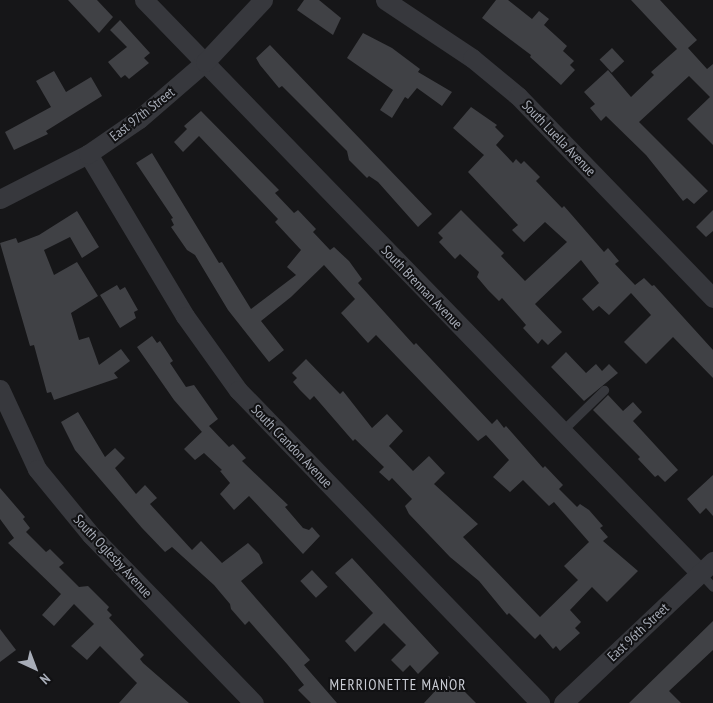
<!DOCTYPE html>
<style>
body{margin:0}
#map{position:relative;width:713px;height:703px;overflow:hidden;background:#161618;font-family:"PT Sans Narrow",sans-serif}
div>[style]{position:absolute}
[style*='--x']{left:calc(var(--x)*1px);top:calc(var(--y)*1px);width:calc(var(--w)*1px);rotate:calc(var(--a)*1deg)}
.building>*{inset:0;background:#404145;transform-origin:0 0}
.service>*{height:9px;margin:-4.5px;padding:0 4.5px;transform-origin:4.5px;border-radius:4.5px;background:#37383d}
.minor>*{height:19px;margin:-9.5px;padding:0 9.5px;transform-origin:9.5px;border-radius:9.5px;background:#37383d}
span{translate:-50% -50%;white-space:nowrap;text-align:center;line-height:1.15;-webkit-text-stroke:4px #111113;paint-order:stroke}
.street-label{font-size:14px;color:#a8adb8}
.neighbourhood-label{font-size:15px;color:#c9ccd4;letter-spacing:1px}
.north{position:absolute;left:10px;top:643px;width:50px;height:50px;-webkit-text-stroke:4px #111113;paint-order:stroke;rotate:137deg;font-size:14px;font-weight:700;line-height:20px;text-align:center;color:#a8adb8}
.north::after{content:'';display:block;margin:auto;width:18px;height:22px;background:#a8adb8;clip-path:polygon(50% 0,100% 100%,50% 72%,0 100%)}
</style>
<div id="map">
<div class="building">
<div style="clip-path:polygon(68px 0,97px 0,113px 17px,99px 33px)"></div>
<div style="clip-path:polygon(304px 0,319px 0,341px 18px,333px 35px,297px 10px)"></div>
<div style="clip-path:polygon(496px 0,508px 0,532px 19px,539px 11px,549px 19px,544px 25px,567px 46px,563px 51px,574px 61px,570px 65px,575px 70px,561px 85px,530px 57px,531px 55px,482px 18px)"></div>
<div style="clip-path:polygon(631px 0,660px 0,697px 40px,688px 48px,707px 69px,713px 64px,713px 145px,687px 119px,710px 97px,689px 76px,639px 122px,708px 191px,694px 204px,687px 198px,683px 201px,646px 155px,606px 116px,601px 121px,590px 108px,595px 104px,584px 92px,608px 70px,631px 97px,654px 75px,651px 72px,677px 49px)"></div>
<div style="clip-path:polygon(120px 20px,150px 53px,144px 58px,149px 63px,129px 79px,125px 75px,121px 78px,108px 62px,127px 47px,110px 30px)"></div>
<div style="clip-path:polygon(363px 33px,392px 48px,420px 69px,418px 72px,452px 92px,442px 106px,417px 88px,408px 99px,405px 97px,392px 118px,380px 110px,393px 90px,347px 58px)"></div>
<div style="clip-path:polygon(270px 45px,432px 214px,418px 227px,378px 182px,369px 176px,367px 178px,349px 160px,347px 151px,282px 86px,279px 88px,260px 65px,256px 58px)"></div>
<div style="left:612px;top:48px;width:18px;height:17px;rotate:47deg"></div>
<div style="clip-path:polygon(54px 71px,66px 92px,91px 77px,102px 96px,46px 131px,48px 134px,14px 150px,5px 132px,51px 107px,36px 81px)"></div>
<div style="clip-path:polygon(471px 107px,497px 125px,495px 127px,504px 136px,496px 145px,513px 163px,516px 159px,521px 164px,524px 161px,540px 177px,536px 181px,562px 208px,564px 206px,604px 252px,608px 248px,619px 261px,615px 264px,635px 285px,644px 278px,652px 286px,654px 285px,713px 350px,713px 378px,673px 337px,646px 364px,624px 342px,651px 315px,631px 293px,609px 315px,599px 306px,593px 311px,582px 299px,599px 283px,581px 260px,535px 304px,562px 332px,548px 345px,542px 339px,538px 344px,523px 328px,526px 325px,520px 318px,502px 298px,499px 301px,488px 290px,477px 277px,479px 272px,460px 254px,455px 259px,439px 242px,443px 238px,438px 233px,461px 210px,504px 253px,501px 256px,525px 281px,567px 242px,545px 222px,524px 242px,512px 230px,518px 225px,468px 172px,484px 155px,453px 128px)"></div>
<div style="clip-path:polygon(201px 111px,279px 190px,275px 193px,294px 213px,298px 210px,316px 229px,313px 232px,330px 250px,334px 247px,349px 261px,362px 279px,358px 283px,414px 345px,416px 343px,492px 424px,497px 419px,504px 428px,506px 426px,543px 468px,545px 466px,563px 485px,559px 489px,577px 507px,580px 504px,589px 510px,603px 526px,600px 528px,608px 537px,603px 541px,638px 571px,607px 602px,592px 587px,570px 610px,581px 622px,575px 628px,580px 633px,560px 651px,556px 646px,553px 649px,540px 634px,535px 639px,509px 613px,507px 615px,479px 581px,450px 557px,409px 514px,405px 506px,412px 499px,392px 478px,389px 481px,379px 472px,384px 467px,355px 439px,353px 441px,314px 396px,310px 400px,300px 390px,293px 382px,297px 378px,292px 373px,306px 359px,340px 394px,343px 391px,372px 428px,387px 414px,403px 431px,389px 446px,413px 471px,429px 456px,445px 473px,434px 484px,478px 524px,463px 537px,540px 617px,578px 580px,564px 566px,589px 542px,554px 502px,549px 506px,523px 480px,510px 492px,493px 477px,509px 460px,486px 435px,478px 441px,376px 335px,368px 343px,341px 313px,355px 299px,324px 265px,291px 297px,261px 321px,284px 350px,269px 362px,228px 310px,195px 255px,187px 250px,171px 227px,174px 225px,171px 219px,173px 218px,136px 163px,152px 153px,219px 263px,222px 262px,251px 309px,296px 275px,287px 267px,301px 250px,275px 222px,278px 219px,199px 136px,183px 152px,174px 142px,187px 129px,184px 126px)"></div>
<div style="clip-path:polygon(713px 210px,713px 231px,706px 237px,696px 227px)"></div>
<div style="clip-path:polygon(77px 211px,99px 247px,82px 258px,70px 237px,44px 250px,54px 275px,77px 262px,98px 296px,71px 313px,79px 340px,89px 337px,99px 365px,121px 349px,130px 361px,114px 373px,118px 378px,54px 400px,51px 392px,47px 393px,34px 345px,30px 346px,0 243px,16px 238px,18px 243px,39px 235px)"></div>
<div style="clip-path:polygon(117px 285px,120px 290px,125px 287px,138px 310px,134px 312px,136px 318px,120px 328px,100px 295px)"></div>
<div style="clip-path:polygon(152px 336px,157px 343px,160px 341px,173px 361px,170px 363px,186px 387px,194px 385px,218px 419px,209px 426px,229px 447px,233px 444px,246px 458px,242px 461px,288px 505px,285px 507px,303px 528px,309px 530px,312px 527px,320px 536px,303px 554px,249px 496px,234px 510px,220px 494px,230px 483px,220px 471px,222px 470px,204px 453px,195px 460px,184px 449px,207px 427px,202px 432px,174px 400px,137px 347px)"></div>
<div style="clip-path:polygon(566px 352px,586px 373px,596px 364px,602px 371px,609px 364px,618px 373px,584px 401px,551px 367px)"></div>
<div style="clip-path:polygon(608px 395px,623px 411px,633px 402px,642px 412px,633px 421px,678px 470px,665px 482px,658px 475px,655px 477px,638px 459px,640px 457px,593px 410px)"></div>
<div style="clip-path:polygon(78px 412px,105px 457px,115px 448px,125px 458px,115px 468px,136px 494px,145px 485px,157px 498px,150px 504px,192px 550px,201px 541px,222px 563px,248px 543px,259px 554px,263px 563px,241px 581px,310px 660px,304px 665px,337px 703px,311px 703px,298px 690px,304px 685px,287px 664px,249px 621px,245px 625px,231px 609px,230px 604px,214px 585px,172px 547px,165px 552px,142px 528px,75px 450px,61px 422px)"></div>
<div style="clip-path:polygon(713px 475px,713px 516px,706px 508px,700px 514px,687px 499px)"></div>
<div style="clip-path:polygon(0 488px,25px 517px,23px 519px,30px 528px,26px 532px,46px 552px,50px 549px,64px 563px,59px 567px,79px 587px,88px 586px,109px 607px,107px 610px,112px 615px,109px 618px,144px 655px,140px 659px,143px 663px,189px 703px,119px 703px,137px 683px,100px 646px,87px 660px,71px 646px,94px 624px,74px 604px,54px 626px,42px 615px,61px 594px,8px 543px,14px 538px,0 519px)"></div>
<div style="clip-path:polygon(352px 558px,439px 653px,418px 674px,410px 665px,403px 672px,391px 660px,406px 645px,384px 623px,355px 652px,345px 641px,373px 613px,335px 573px)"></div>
<div style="left:312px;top:570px;width:23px;height:16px;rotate:47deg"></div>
<div style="clip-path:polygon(713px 621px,713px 650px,669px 691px,681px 703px,629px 703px)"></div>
<div style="clip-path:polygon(0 629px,16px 650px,0 662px)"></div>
<div style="clip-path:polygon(449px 676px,476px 703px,424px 703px)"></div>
</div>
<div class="service">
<div style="--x:562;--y:431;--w:59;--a:-44.3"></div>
<div style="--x:700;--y:573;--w:19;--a:47"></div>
</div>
<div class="minor">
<div style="--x:144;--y:0;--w:798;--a:45.86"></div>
<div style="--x:385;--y:0;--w:105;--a:33.7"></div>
<div style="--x:472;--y:58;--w:60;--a:39.6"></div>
<div style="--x:518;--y:96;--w:281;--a:46"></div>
<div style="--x:88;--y:154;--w:189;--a:59.1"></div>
<div style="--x:185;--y:316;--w:91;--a:54.4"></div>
<div style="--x:238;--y:390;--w:435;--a:46"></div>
<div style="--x:0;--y:199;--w:99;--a:-27.1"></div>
<div style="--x:88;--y:154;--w:62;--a:-34.5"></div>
<div style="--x:139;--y:119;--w:87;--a:-40.8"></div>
<div style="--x:205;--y:62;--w:85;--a:-46.9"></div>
<div style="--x:0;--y:389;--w:88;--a:65.2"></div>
<div style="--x:37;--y:469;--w:85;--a:50.7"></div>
<div style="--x:91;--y:535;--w:234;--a:45.9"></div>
<div style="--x:563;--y:703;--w:207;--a:-43.4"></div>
</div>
<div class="street-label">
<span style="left:142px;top:114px;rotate:-38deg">East 97th Street</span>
<span style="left:559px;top:138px;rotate:46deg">South Luella Avenue</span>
<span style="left:422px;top:287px;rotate:46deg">South Brennan Avenue</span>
<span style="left:292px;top:446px;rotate:46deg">South Crandon Avenue</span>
<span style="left:113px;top:556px;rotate:47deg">South Oglesby Avenue</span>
<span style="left:638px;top:632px;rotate:-43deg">East 96th Street</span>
</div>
<div class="neighbourhood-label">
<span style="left:398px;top:685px">MERRIONETTE MANOR</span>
</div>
<div class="north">N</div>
</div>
